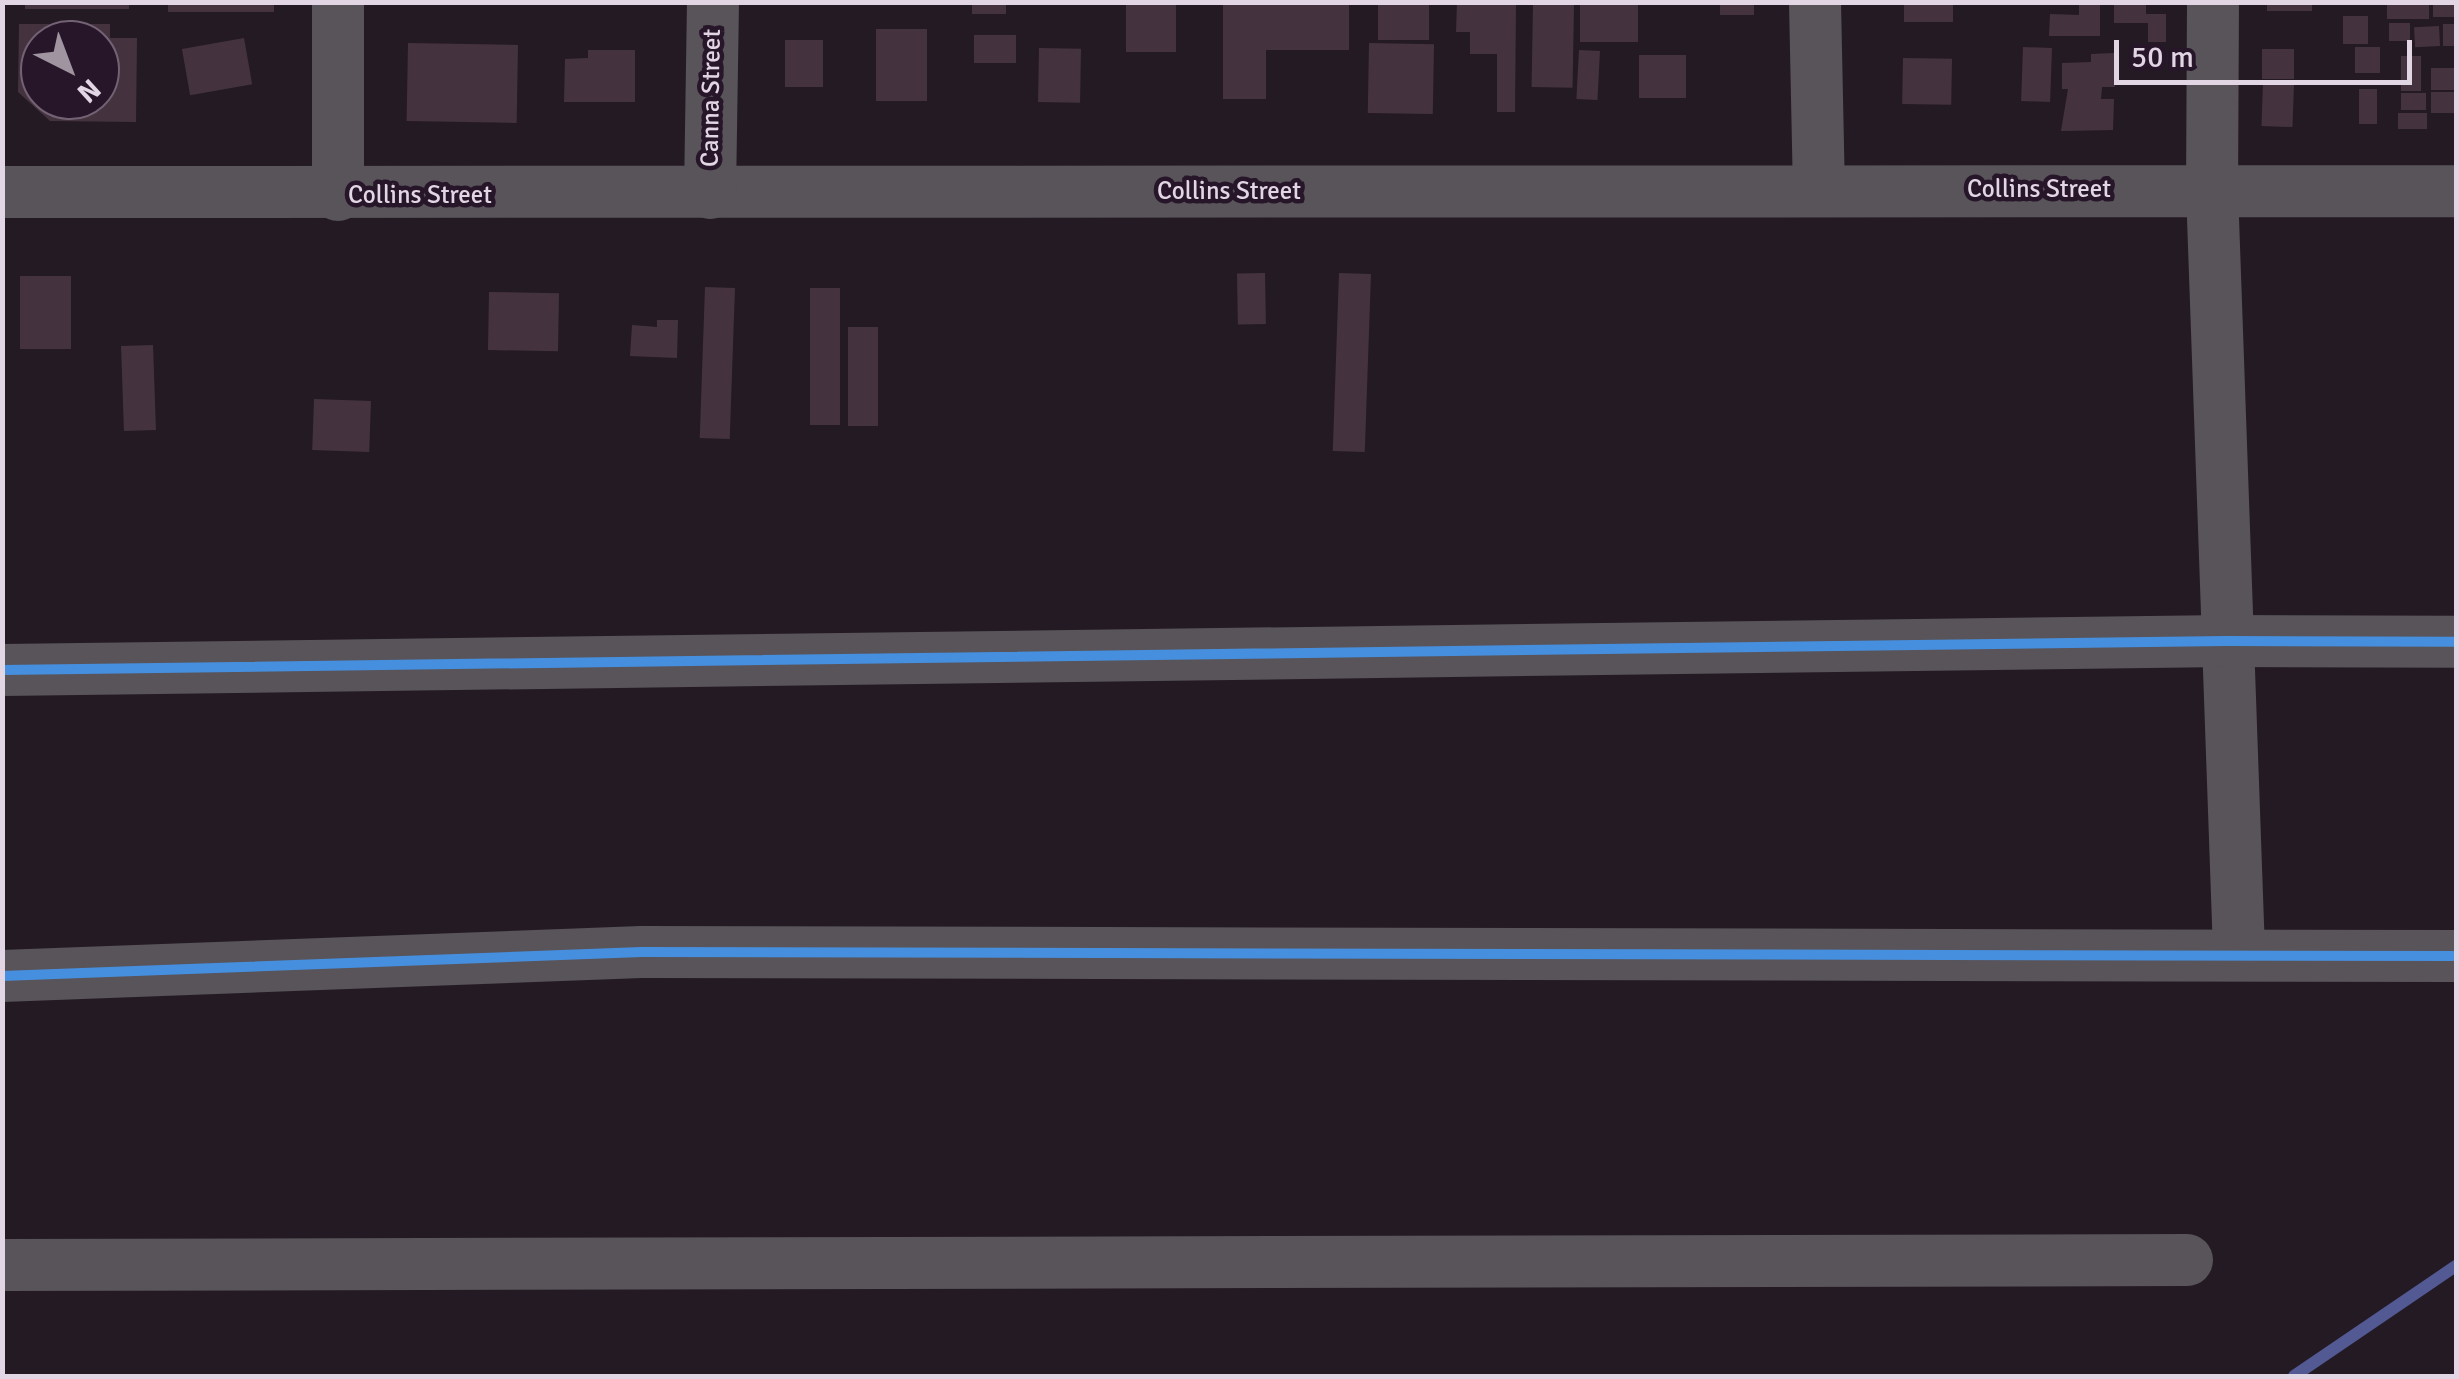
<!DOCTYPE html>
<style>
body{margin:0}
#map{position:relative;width:2459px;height:1379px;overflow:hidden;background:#241a24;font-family:Signika,sans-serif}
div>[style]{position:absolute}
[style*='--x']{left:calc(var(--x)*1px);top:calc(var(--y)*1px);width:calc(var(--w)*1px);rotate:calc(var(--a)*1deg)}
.stream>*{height:12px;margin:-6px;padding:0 6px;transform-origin:6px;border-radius:6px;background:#525993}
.building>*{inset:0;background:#44333e;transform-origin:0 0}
.minor>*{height:52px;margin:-26px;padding:0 26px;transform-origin:26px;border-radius:26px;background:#58545a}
.cycleway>*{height:10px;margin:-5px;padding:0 5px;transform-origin:5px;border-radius:5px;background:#468fdf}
span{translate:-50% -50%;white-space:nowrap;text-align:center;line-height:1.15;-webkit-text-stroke:9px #271529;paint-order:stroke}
.street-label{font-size:25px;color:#e3d6e4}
.frame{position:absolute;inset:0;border:5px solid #e3d6e4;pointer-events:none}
.north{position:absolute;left:20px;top:20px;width:100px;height:100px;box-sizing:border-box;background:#271529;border:2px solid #726274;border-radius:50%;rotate:138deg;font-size:28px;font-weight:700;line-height:40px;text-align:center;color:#e3d6e4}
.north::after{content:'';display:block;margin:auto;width:35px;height:45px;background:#a094a1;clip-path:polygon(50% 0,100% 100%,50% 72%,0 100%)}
.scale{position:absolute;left:2114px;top:40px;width:298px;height:45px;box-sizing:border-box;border:5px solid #e3d6e4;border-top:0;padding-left:12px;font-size:30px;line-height:35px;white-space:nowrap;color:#e3d6e4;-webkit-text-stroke:8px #271529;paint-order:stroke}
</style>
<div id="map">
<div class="stream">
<div style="--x:2294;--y:1376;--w:196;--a:-34.2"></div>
</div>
<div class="building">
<div style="left:25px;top:2px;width:104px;height:7px"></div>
<div style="left:168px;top:2px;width:106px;height:10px"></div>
<div style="left:1126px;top:2px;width:50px;height:50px"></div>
<div style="clip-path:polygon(1223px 2px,1349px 5px,1349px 50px,1266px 50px,1266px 99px,1223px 99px)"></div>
<div style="left:1378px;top:2px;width:51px;height:38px"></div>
<div style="clip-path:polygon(1457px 2px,1516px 2px,1515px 112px,1497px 112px,1497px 54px,1470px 54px,1470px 32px,1456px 32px)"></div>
<div style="left:1580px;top:2px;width:58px;height:40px"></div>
<div style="left:1720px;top:2px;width:34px;height:13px"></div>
<div style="left:1904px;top:2px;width:49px;height:20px"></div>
<div style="clip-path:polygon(2079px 2px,2100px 2px,2100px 36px,2049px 36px,2050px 14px,2079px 15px)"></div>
<div style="clip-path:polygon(2114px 2px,2146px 2px,2146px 14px,2166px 14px,2166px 42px,2148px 42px,2148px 23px,2114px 23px)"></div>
<div style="left:2267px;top:2px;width:45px;height:9px"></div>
<div style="left:2387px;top:2px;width:42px;height:17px"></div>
<div style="left:2433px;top:2px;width:23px;height:15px"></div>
<div style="left:972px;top:3px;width:34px;height:11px"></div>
<div style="left:1533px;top:4px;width:41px;height:83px;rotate:1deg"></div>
<div style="left:2343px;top:16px;width:25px;height:28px"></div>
<div style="left:2410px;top:23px;width:18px;height:21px;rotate:90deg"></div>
<div style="clip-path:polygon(evenodd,19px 24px,110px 24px,110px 38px,137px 38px,136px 122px,50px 121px,18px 92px,19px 24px,40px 40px,100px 40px,100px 100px,40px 100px,40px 40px)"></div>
<div style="left:2456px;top:24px;width:22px;height:13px;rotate:90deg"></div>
<div style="left:2439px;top:26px;width:20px;height:25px;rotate:87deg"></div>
<div style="left:876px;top:29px;width:51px;height:72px"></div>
<div style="left:974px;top:35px;width:42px;height:28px"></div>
<div style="left:244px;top:38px;width:47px;height:63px;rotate:80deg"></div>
<div style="left:785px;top:40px;width:38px;height:47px"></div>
<div style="left:408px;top:43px;width:110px;height:78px;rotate:1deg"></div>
<div style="left:1369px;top:43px;width:65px;height:70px;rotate:1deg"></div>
<div style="left:2023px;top:47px;width:29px;height:54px;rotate:2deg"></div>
<div style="left:2380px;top:47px;width:26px;height:25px;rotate:90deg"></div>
<div style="left:1039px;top:48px;width:42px;height:54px;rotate:1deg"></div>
<div style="left:2262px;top:49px;width:32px;height:30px"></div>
<div style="clip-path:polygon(588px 50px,635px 50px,635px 102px,564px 102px,565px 59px,588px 58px)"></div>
<div style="left:1579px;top:50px;width:21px;height:49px;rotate:3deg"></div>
<div style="clip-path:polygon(2114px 53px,2115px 87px,2102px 87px,2101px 99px,2114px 99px,2113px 130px,2061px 131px,2068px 89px,2062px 89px,2062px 63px,2091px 62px,2091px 54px)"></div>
<div style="left:1639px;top:55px;width:47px;height:43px"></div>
<div style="left:2421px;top:56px;width:35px;height:20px;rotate:90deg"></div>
<div style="left:1903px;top:58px;width:49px;height:46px;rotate:1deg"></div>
<div style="left:2456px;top:68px;width:22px;height:25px;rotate:90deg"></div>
<div style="left:2263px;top:83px;width:31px;height:43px;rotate:2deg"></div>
<div style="left:2359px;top:89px;width:18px;height:35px"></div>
<div style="left:2456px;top:92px;width:21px;height:25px;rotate:90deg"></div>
<div style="left:2426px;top:93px;width:17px;height:25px;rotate:90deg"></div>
<div style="left:2398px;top:113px;width:29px;height:16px"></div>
<div style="left:1265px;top:273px;width:51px;height:28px;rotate:89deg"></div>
<div style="left:1339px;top:273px;width:32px;height:178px;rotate:2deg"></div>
<div style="left:20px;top:276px;width:51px;height:73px"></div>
<div style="left:705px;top:287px;width:30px;height:151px;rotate:2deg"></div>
<div style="left:810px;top:288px;width:30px;height:137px"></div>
<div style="left:489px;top:292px;width:70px;height:58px;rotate:1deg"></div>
<div style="clip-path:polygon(657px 320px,678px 320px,677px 358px,630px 356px,632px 325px,657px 327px)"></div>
<div style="left:848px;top:327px;width:30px;height:99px"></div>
<div style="left:153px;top:345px;width:85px;height:32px;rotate:88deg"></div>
<div style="left:314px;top:399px;width:57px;height:51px;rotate:2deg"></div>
</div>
<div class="minor">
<div style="--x:1815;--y:2;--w:187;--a:88.8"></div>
<div style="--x:2213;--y:2;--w:188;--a:90.3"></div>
<div style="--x:2212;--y:190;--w:763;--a:87.97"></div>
<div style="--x:2;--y:192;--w:2454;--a:-0.02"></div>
<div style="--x:710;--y:193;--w:191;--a:-89.1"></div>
<div style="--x:338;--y:195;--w:193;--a:-90"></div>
<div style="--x:2;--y:670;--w:2224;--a:-0.75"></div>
<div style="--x:2226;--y:641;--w:230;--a:0.2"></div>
<div style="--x:2;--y:976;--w:640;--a:-2.15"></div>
<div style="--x:642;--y:952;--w:1814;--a:0.13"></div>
<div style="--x:2;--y:1265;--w:2185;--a:-0.13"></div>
</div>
<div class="cycleway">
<div style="--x:2;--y:670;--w:2224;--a:-0.75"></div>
<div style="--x:2226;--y:641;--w:230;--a:0.2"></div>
<div style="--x:2;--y:976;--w:640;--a:-2.15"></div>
<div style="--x:642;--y:952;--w:1814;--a:0.13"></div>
</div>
<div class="street-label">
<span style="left:711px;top:98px;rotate:-89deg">Canna Street</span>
<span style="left:2039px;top:189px">Collins Street</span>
<span style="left:1229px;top:191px">Collins Street</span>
<span style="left:420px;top:195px">Collins Street</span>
</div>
<div class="frame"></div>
<div class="north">N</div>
<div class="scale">50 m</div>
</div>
